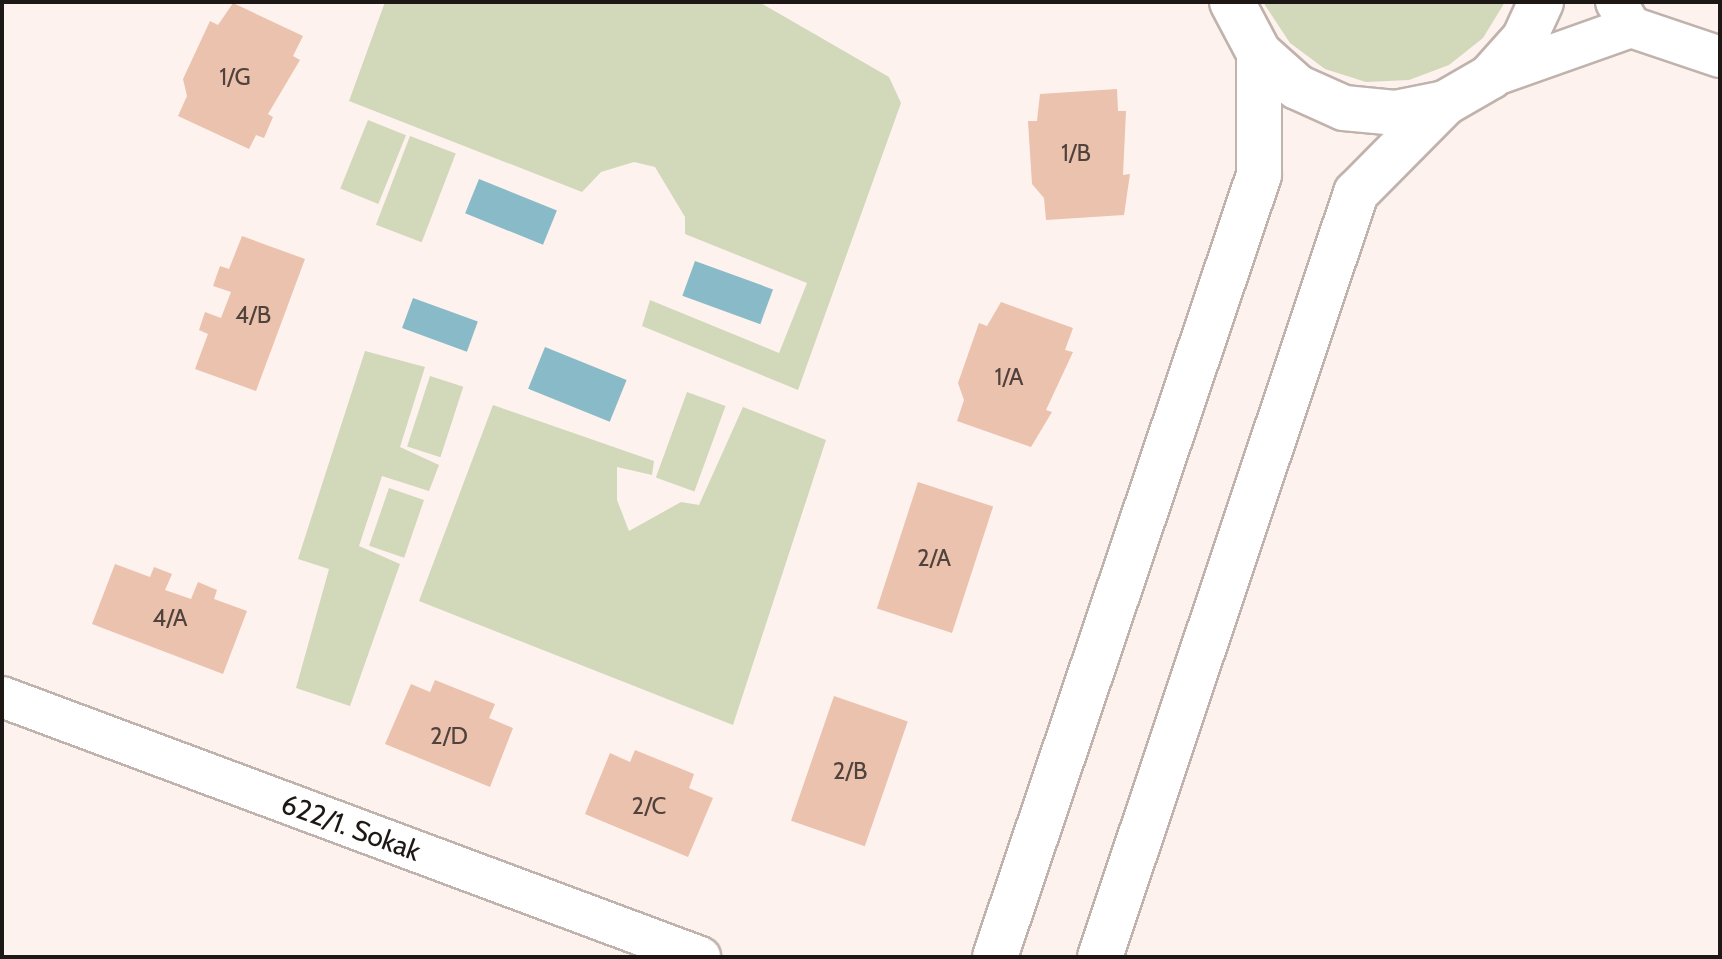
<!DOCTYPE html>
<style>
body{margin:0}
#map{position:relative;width:1722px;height:959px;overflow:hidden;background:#fdf2ed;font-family:Cabin,sans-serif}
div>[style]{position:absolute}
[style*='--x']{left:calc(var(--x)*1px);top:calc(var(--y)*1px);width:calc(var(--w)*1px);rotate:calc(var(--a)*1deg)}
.green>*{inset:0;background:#d2d8ba;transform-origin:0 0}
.water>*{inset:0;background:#89bac7;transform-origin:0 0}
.building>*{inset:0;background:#ebc2ae;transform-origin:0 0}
.roads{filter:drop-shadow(2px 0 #c0b2ac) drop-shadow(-2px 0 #c0b2ac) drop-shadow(0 2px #c0b2ac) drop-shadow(0 -2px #c0b2ac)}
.minor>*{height:40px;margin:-20px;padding:0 20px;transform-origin:20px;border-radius:20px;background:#fff}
.major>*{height:44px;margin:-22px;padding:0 22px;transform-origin:22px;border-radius:22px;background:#fff}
span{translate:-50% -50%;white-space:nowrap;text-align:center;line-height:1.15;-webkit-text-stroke:7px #fff;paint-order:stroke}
.number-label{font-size:24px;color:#50423c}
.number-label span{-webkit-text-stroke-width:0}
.street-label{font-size:28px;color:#1d1816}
.frame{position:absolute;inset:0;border:4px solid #1d1816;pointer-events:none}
</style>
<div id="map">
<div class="green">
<div style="clip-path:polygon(385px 2px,759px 2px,889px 77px,901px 103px,798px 390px,642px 326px,650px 300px,779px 353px,807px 283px,685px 234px,685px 217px,655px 167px,634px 162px,601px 172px,582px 192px,349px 101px)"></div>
<div style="clip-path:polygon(1263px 2px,1505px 2px,1483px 38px,1449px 65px,1409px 80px,1366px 82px,1325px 69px,1290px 43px)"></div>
<div style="left:368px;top:120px;width:41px;height:74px;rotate:22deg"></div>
<div style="left:410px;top:136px;width:49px;height:95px;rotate:21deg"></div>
<div style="clip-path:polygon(365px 351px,425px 367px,400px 447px,439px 465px,429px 491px,382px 476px,359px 546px,400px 564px,350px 706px,296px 688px,329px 569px,298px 559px)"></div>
<div style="left:430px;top:376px;width:35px;height:74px;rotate:18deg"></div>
<div style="left:687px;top:392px;width:41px;height:91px;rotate:20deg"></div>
<div style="clip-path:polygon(493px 405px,654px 461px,652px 475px,617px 467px,617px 500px,629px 531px,681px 502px,699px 505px,743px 407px,826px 440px,733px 725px,419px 601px)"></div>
<div style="left:389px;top:488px;width:37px;height:61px;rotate:19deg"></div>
</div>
<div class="water">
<div style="left:479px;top:179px;width:84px;height:37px;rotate:22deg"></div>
<div style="left:695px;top:261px;width:83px;height:37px;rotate:20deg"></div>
<div style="left:413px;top:298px;width:69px;height:32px;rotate:20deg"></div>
<div style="left:545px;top:347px;width:88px;height:45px;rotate:22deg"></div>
</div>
<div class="building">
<div style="clip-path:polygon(233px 3px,303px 36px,293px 56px,300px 60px,268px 114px,273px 117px,264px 138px,256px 135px,249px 149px,178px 116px,187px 96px,183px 79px,210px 21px,218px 25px)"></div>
<div style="clip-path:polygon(1117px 89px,1118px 111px,1126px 111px,1123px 175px,1130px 174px,1124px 215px,1046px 220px,1044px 198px,1032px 184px,1028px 121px,1037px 121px,1040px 94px)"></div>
<div style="clip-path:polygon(242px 236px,305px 259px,256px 391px,195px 369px,208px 334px,199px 330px,205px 312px,221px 318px,231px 292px,213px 286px,220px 266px,229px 269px)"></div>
<div style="clip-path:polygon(1001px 302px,1073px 328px,1065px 350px,1073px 352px,1046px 410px,1052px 412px,1031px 447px,957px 421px,964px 400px,958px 383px,979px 323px,987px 326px)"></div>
<div style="left:918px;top:482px;width:79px;height:133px;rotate:18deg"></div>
<div style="clip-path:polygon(115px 564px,150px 577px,154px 567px,172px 574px,165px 590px,191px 599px,198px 582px,217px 590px,214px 599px,247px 611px,223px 674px,92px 624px)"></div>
<div style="clip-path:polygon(435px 680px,495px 704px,489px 718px,513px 728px,490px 787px,385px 744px,411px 684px,430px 692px)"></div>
<div style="left:834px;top:696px;width:78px;height:132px;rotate:19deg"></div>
<div style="clip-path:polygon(635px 750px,694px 774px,689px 788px,713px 798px,688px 857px,585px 814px,610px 753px,630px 762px)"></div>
</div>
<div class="roads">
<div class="minor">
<div style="--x:1631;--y:27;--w:94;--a:18.6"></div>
<div style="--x:1490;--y:77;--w:150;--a:-19.5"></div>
<div style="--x:1631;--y:27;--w:29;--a:-121"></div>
<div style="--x:2;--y:697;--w:745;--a:20.43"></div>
</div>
<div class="major">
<div style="--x:1232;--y:2;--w:58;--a:62.1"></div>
<div style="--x:1259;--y:53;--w:51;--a:41.8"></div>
<div style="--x:1297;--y:87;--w:51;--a:24.1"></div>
<div style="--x:1344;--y:108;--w:51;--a:5.6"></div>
<div style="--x:1395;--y:113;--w:51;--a:-11.3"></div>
<div style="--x:1445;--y:103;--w:52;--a:-30"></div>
<div style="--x:1490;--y:77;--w:51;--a:-48.2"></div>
<div style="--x:1524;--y:39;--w:41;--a:-65.3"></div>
<div style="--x:995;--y:957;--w:825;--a:-71.35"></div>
<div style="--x:1259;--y:175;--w:122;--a:-90"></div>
<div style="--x:1100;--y:957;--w:806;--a:-71.48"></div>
<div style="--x:1356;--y:193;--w:127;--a:-45.3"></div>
</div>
</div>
<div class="number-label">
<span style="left:235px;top:77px">1/G</span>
<span style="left:1076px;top:153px">1/B</span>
<span style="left:253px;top:315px">4/B</span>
<span style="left:1009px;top:377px">1/A</span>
<span style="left:934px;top:558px">2/A</span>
<span style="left:170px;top:618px">4/A</span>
<span style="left:449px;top:736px">2/D</span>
<span style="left:850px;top:771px">2/B</span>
<span style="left:649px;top:806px">2/C</span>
</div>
<div class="street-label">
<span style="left:351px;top:827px;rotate:20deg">622/1. Sokak</span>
</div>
<div class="frame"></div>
</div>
